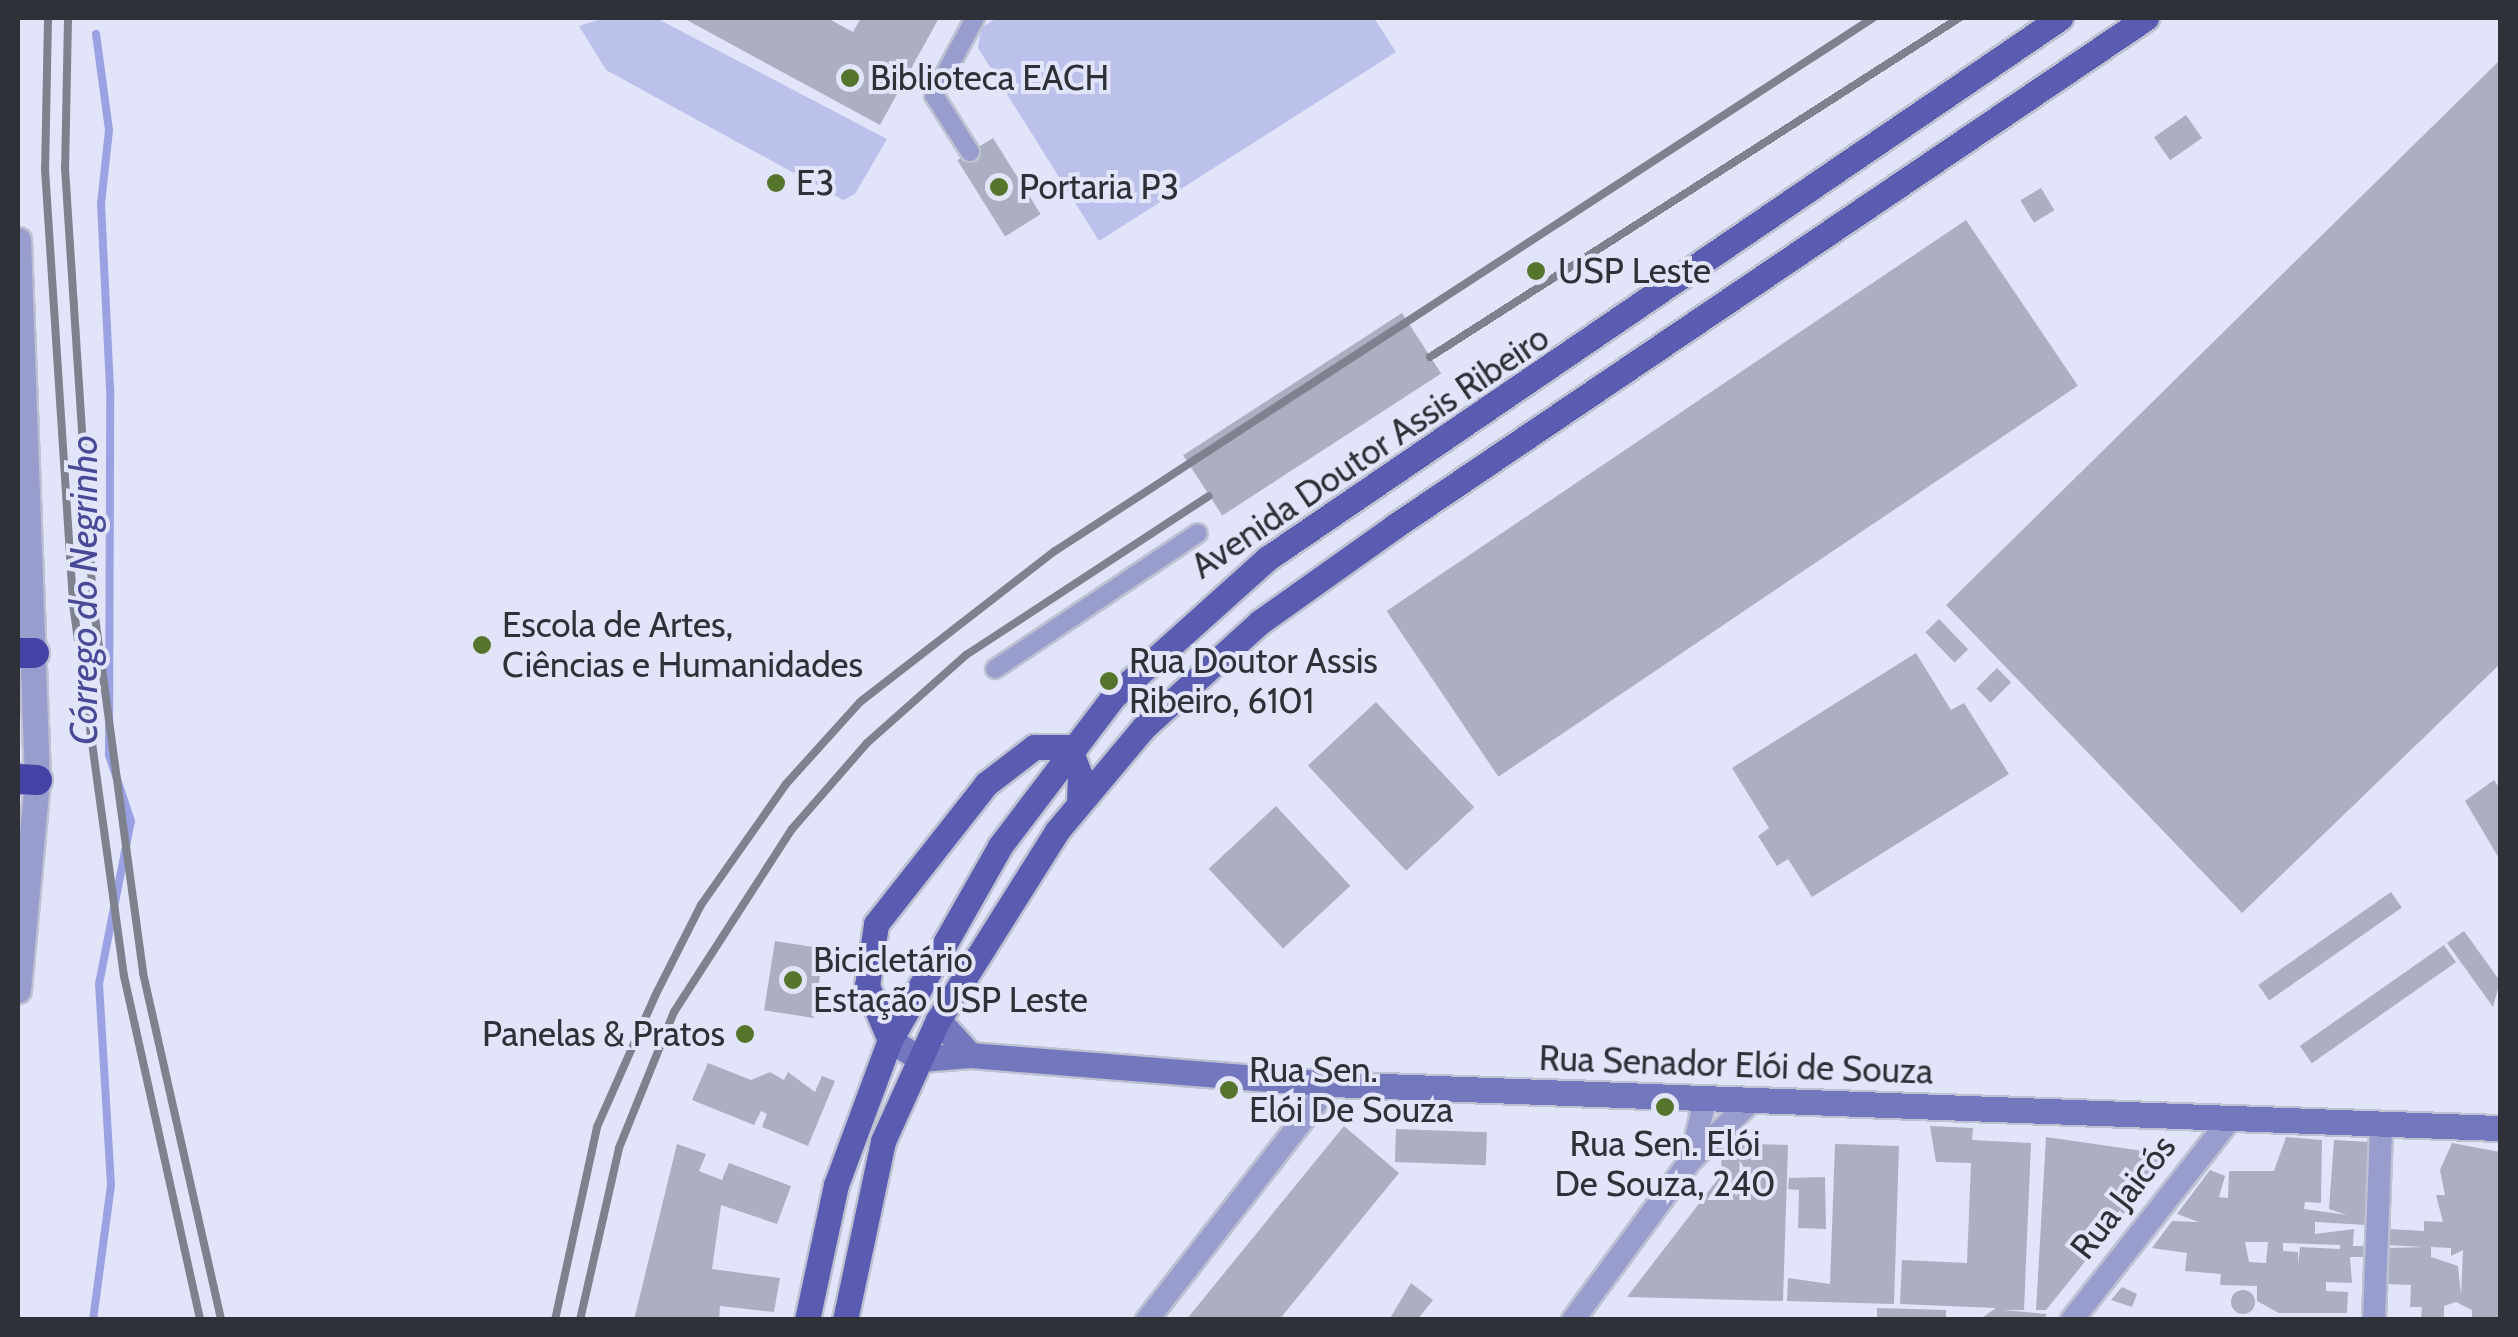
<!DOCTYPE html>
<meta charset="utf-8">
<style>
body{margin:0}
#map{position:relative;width:2518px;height:1337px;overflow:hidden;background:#e2e5f9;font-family:Cabin,sans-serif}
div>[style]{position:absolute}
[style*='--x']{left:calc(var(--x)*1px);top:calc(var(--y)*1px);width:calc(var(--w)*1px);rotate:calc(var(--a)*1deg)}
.green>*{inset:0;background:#bcc1ec}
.stream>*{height:8px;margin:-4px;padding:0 4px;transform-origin:4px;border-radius:4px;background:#9ba2e3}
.building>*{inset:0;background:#acaec2;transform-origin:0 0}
.round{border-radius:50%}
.roads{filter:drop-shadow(2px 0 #bec1d2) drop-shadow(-2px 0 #bec1d2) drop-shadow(0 2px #bec1d2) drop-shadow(0 -2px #bec1d2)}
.pedestrian>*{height:18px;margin:-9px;padding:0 9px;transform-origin:9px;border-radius:9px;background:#989dcd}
.minor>*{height:22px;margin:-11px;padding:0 11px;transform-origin:11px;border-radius:11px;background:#989dcd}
.tertiary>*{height:25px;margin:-12.5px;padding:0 12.5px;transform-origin:12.5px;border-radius:12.5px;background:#989dcd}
.secondary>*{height:25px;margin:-12.5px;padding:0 12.5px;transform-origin:12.5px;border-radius:12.5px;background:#7378be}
.primary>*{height:25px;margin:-12.5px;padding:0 12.5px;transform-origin:12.5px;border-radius:12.5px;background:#5a5cb2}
.motorway>*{height:30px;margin:-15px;padding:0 15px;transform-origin:15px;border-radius:15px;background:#4643a6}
.rail>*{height:8px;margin:-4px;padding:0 4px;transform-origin:4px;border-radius:4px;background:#7e818e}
.dots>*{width:28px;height:28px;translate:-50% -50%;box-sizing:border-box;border:5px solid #e2e5f9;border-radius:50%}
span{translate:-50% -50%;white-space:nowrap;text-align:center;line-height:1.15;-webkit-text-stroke:8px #e2e5f9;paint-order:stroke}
.poi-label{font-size:35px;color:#2f3138}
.left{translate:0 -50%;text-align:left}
.right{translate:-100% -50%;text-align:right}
.street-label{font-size:35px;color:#2f3138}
.water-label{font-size:38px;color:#484a98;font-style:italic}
.frame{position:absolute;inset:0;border:20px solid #2f3138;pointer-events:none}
</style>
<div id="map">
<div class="green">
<div style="clip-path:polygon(604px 18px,656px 18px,887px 139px,855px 194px,843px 200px,606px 70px,579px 26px)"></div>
<div style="clip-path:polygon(997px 18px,1374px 18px,1396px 52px,1099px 241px,978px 48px,981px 28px)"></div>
</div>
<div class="stream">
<div style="--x:93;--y:1320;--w:136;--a:-82.4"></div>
<div style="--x:111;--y:1185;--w:201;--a:-93.4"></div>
<div style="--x:99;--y:984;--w:166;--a:-78.9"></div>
<div style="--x:131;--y:821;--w:70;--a:-108.4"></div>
<div style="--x:109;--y:755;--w:367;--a:-89.8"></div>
<div style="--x:110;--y:388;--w:184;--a:-92.8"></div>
<div style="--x:101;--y:204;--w:74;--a:-83.8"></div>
<div style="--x:109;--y:130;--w:97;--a:-97.7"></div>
</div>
<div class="building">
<div style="clip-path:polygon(683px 18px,827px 18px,853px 32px,861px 18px,939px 18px,880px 125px)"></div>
<div style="clip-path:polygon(2500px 60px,2500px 664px,2242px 913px,1946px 605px)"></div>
<div style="left:2186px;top:115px;width:28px;height:39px;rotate:55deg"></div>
<div style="left:993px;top:138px;width:90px;height:42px;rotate:58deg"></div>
<div style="left:2041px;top:188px;width:26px;height:24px;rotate:59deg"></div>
<div style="left:1966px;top:220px;width:200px;height:699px;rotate:56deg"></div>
<div style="left:1402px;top:313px;width:72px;height:261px;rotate:57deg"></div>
<div style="left:1939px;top:619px;width:42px;height:19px;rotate:46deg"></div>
<div style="clip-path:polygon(1916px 653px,1951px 710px,1964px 703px,2009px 774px,1812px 897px,1788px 859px,1777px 866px,1758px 836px,1769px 828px,1732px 768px)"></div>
<div style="left:1997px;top:668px;width:20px;height:29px;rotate:45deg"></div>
<div style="left:1376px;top:702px;width:144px;height:93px;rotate:47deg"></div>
<div style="clip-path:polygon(2494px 780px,2500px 789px,2500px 860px,2465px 801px)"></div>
<div style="left:1276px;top:806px;width:109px;height:92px;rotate:47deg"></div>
<div style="left:2391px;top:892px;width:19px;height:162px;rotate:55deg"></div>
<div style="clip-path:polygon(2464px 931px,2500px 981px,2493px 1007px,2447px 943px)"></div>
<div style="left:775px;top:941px;width:50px;height:70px;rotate:9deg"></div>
<div style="left:2444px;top:945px;width:21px;height:176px;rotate:55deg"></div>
<div style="clip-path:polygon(708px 1063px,751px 1080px,770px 1072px,784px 1080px,788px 1072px,815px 1092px,822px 1076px,835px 1081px,808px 1146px,762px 1127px,767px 1114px,761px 1111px,754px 1125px,692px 1100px)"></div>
<div style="clip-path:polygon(1344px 1126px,1399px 1173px,1279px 1320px,1186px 1320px)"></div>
<div style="clip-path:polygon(1930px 1126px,1973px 1128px,1972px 1140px,2031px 1143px,2024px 1310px,2003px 1310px,2047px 1314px,2043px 1320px,1979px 1320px,1996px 1308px,1900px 1304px,1902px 1260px,1967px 1263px,1971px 1163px,1936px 1162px)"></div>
<div style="left:1396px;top:1129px;width:91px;height:33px;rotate:2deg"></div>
<div style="clip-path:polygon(2046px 1137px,2171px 1155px,2046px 1310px,2036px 1310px)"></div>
<div style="clip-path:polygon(evenodd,2286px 1137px,2322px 1140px,2321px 1203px,2305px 1202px,2304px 1209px,2347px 1215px,2329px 1209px,2334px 1140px,2370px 1142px,2367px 1225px,2315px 1222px,2315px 1234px,2354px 1229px,2353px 1246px,2366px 1246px,2365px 1257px,2350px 1257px,2352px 1283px,2326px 1282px,2326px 1291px,2348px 1292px,2347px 1313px,2279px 1313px,2257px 1301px,2257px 1286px,2220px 1285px,2221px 1274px,2185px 1271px,2187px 1253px,2152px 1248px,2172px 1221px,2199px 1222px,2177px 1214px,2210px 1170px,2225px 1176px,2219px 1197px,2228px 1198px,2229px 1171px,2274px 1171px,2286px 1137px,2245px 1242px,2268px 1242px,2266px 1263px,2249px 1262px,2245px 1242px,2286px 1137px,2283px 1243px,2340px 1245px,2340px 1249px,2300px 1247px,2298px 1265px,2298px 1252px,2283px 1251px,2283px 1243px)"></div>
<div style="clip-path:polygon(1722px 1143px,1788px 1145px,1783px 1301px,1627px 1297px,1721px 1175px)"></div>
<div style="clip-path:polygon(evenodd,2452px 1143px,2500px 1152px,2500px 1320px,2472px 1320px,2472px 1310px,2456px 1302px,2444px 1306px,2444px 1320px,2421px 1319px,2422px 1307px,2410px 1307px,2411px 1285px,2386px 1284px,2388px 1248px,2424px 1247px,2388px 1245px,2389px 1229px,2424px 1231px,2424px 1221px,2443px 1222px,2436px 1195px,2445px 1195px,2440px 1170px,2452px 1143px,2431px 1247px,2451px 1248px,2451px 1256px,2463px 1250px,2461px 1295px,2458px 1266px,2431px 1257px,2431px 1247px)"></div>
<div style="clip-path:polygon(677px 1144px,706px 1154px,699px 1171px,722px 1180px,729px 1163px,791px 1186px,777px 1224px,721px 1205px,712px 1269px,780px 1278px,774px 1312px,720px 1306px,719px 1320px,634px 1320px)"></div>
<div style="clip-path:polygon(1835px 1144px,1899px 1146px,1894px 1304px,1787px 1301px,1788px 1278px,1830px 1284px)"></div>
<div style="clip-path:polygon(1825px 1177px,1826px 1229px,1798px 1228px,1799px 1190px,1788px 1189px,1789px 1178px)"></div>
<div style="clip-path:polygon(1411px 1283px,1433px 1300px,1417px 1320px,1389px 1320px)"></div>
<div style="clip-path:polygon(2122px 1287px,2137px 1294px,2132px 1307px,2111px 1300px)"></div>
<div class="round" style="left:2231px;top:1290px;width:24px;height:24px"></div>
<div style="clip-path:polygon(1877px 1308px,1946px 1310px,1946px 1320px,1877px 1320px)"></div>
</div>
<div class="roads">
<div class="pedestrian">
<div style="--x:970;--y:152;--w:67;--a:-122.3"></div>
<div style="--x:934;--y:95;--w:87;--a:-62"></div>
<div style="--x:995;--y:669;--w:244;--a:-33.8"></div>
</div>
<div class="minor">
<div style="--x:1691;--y:1160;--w:62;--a:-76.9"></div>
<div style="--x:1147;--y:1320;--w:299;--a:-52.1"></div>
<div style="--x:1573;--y:1320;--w:199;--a:-53.6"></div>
<div style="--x:1691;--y:1160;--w:83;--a:-44.5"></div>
<div style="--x:2072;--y:1320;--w:256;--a:-51.8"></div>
<div style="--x:2374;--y:1320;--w:194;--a:-87.9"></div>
</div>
<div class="tertiary">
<div style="--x:18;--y:240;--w:540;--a:87.98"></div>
<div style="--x:37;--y:780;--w:211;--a:95.2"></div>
</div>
<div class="secondary">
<div style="--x:938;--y:1020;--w:47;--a:47.6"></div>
<div style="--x:890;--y:1040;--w:36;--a:32"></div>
<div style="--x:921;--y:1059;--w:49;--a:-4.7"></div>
<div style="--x:970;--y:1055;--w:362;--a:4.6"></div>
<div style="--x:1331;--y:1084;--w:1170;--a:2.16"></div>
</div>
<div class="primary">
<div style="--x:1069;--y:747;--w:30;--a:69"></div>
<div style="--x:1080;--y:775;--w:29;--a:92"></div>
<div style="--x:890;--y:1040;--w:59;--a:-113.1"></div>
<div style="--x:867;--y:986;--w:63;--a:-81.7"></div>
<div style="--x:876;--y:924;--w:178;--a:-51.8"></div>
<div style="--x:986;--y:784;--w:61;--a:-37.6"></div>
<div style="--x:1034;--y:747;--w:35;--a:0"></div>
<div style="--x:807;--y:1320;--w:138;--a:-77.9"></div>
<div style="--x:836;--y:1185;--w:155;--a:-69.6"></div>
<div style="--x:890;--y:1040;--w:223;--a:-60.4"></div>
<div style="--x:1000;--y:846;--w:188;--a:-52.8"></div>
<div style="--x:1114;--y:696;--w:207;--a:-41.9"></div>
<div style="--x:1268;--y:558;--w:959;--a:-34.29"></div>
<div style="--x:845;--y:1320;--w:183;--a:-78"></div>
<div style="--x:883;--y:1141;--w:133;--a:-65.6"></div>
<div style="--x:938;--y:1020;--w:223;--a:-57.8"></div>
<div style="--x:1057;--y:831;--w:134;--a:-50.1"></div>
<div style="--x:1143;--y:728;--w:158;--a:-42.2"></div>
<div style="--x:1260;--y:622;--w:166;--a:-35.4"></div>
<div style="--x:1395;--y:526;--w:907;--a:-34.08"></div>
</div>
<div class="motorway">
<div style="--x:18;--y:653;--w:16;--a:0"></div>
<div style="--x:18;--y:779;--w:19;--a:3"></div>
</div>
</div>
<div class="rail">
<div style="--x:48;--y:18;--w:151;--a:91.1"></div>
<div style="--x:45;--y:169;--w:436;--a:86.3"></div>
<div style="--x:73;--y:604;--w:375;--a:82.2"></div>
<div style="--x:124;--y:976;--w:352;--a:77.5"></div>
<div style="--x:68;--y:18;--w:150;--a:91.1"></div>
<div style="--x:65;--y:168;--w:435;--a:86.3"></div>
<div style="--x:93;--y:602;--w:374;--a:82.3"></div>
<div style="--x:143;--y:973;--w:356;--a:77.3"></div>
<div style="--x:1430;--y:357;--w:628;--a:-32.65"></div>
<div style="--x:555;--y:1320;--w:198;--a:-77.7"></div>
<div style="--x:597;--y:1127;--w:143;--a:-66.1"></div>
<div style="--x:655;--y:996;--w:102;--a:-63.2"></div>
<div style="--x:701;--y:905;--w:148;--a:-54.9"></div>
<div style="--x:786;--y:784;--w:110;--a:-47.9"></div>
<div style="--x:860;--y:702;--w:247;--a:-37.8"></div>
<div style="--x:1055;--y:551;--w:976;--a:-33.09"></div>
<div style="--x:580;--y:1320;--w:176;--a:-77.2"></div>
<div style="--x:619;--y:1148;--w:147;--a:-68"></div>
<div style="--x:674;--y:1012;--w:218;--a:-57.2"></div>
<div style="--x:792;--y:829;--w:114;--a:-48.9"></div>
<div style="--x:867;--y:743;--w:132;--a:-41.6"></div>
<div style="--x:966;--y:655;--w:290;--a:-33.2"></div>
</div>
<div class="dots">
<div style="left:850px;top:78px;background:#55752c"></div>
<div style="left:776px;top:183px;background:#55752c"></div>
<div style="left:999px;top:187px;background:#55752c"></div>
<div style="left:1536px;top:271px;background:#55752c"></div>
<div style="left:482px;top:645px;background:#55752c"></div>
<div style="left:1109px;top:681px;background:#55752c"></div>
<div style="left:793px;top:980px;background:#55752c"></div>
<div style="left:745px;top:1034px;background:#55752c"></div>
<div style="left:1229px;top:1090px;background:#55752c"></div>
<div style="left:1665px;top:1107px;background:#55752c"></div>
</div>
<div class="poi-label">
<span class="left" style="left:870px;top:78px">Biblioteca EACH</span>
<span class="left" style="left:796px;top:183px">E3</span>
<span class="left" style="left:1019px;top:187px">Portaria P3</span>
<span class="left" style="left:1558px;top:271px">USP Leste</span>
<span class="left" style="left:502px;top:645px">Escola de Artes,<br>Ciências e Humanidades</span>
<span class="left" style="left:1129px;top:681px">Rua Doutor Assis<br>Ribeiro, 6101</span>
<span class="left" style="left:813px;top:980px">Bicicletário<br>Estação USP Leste</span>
<span class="right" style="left:725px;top:1034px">Panelas &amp; Pratos</span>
<span class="left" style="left:1249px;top:1090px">Rua Sen.<br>Elói De Souza</span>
<span style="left:1665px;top:1164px">Rua Sen. Elói<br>De Souza, 240</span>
</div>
<div class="street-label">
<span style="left:1370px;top:452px;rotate:-34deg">Avenida Doutor Assis Ribeiro</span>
<span style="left:1736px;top:1065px;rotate:2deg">Rua Senador Elói de Souza</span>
<span style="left:2123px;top:1197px;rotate:-52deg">Rua Jaicós</span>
</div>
<div class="water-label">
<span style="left:84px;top:590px;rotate:-90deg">Córrego do Negrinho</span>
</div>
<div class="frame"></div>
</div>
